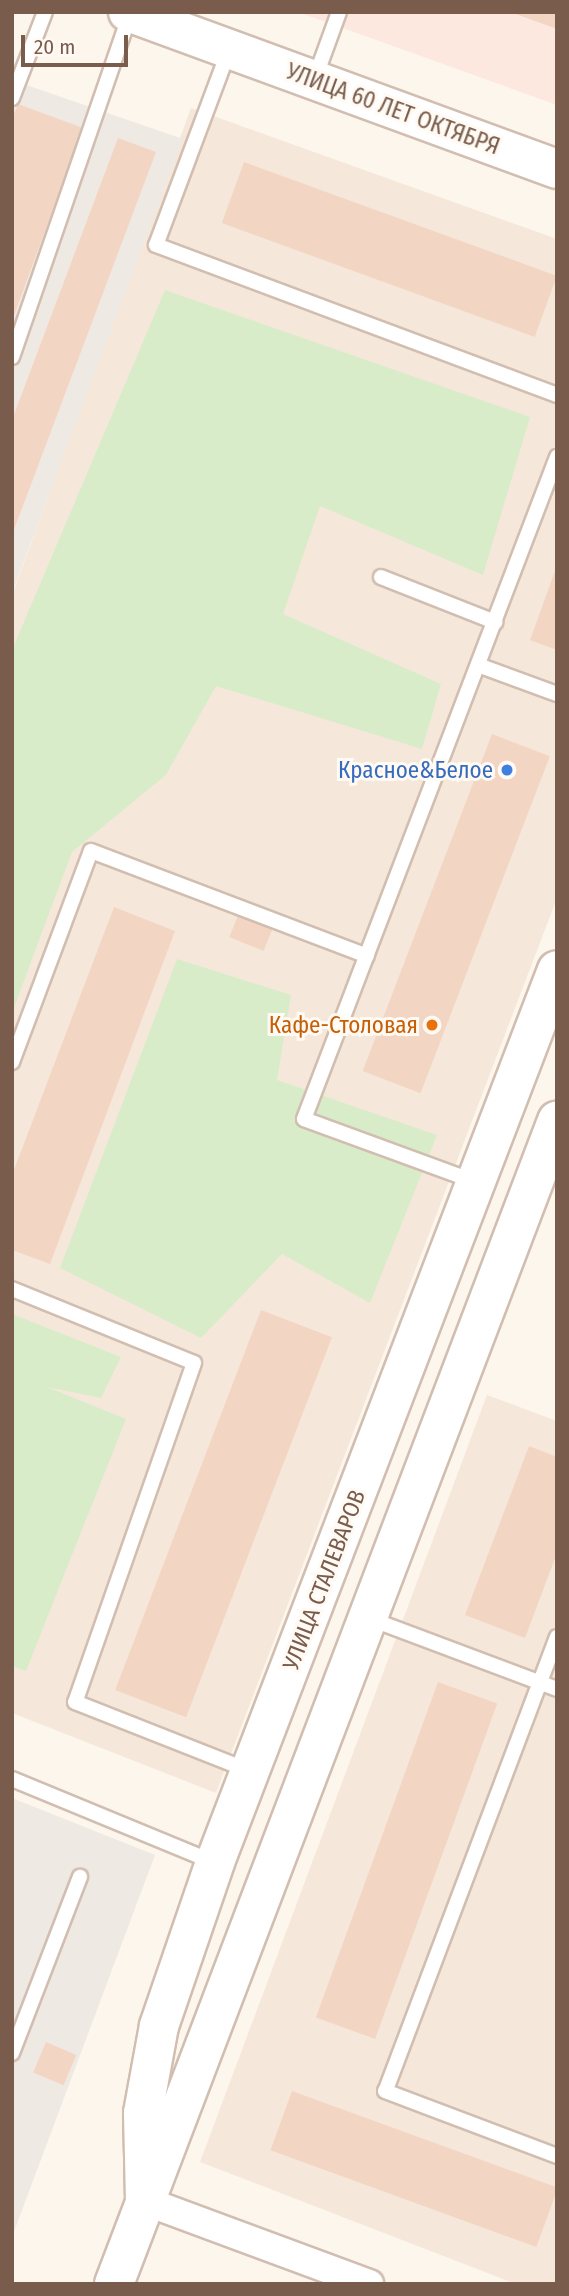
<!DOCTYPE html>
<meta charset="utf-8">
<style>
body{margin:0}
#map{position:relative;width:569px;height:2296px;overflow:hidden;background:#fdf6ec;font-family:"Fira Sans Condensed",sans-serif}
div>[style]{position:absolute}
[style*='--x']{left:calc(var(--x)*1px);top:calc(var(--y)*1px);width:calc(var(--w)*1px);rotate:calc(var(--a)*1deg)}
.residential>*{inset:0;background:#f5e8da}
.commercial>*{inset:0;background:#fde8e0}
.industrial>*{inset:0;background:#efe9e4}
.green>*{inset:0;background:#d8ecc9}
.building>*{inset:0;background:#f3d5c3;transform-origin:0 0}
.roads{filter:drop-shadow(2px 0 #d1beb0) drop-shadow(-2px 0 #d1beb0) drop-shadow(0 2px #d1beb0) drop-shadow(0 -2px #d1beb0)}
.lane>*{height:14px;margin:-7px;padding:0 7px;transform-origin:7px;border-radius:7px;background:#fff}
.street>*{height:28px;margin:-14px;padding:0 14px;transform-origin:14px;border-radius:14px;background:#fff}
.secondary>*{height:38px;margin:-19px;padding:0 19px;transform-origin:19px;border-radius:19px;background:#fff}
.dots>*{width:19px;height:19px;translate:-50% -50%;box-sizing:border-box;border:4px solid #fffaf3;border-radius:50%}
span{translate:-50% -50%;white-space:nowrap;text-align:center;line-height:1.15;-webkit-text-stroke:6px #fffaf3;paint-order:stroke}
.street-label{font-size:23px;color:#7a5c4d}
.shop-label{font-size:23px;color:#366cbe}
.right{translate:-100% -50%;text-align:right}
.food-label{font-size:23px;color:#c56008}
.frame{position:absolute;inset:0;border:14px solid #7a5c4d;pointer-events:none}
.scale{position:absolute;left:21px;top:35px;width:107px;height:32px;box-sizing:border-box;border:4px solid #7a5c4d;border-top:0;padding-left:9px;font-size:21px;line-height:24px;white-space:nowrap;color:#7a5c4d;-webkit-text-stroke:5px #fffaf3;paint-order:stroke}
</style>
<div id="map">
<div class="residential">
<div style="clip-path:polygon(191px 108px,557px 239px,557px 898px,216px 1793px,12px 1713px,12px 595px)"></div>
<div style="clip-path:polygon(487px 1395px,557px 1421px,557px 2284px,516px 2284px,200px 2162px)"></div>
</div>
<div class="commercial">
<div style="clip-path:polygon(298px 12px,557px 12px,557px 105px)"></div>
</div>
<div class="industrial">
<div style="clip-path:polygon(12px 80px,183px 139px,12px 593px)"></div>
<div style="clip-path:polygon(12px 1798px,155px 1855px,12px 2237px)"></div>
</div>
<div class="green">
<div style="clip-path:polygon(165px 290px,530px 417px,483px 575px,320px 506px,283px 614px,441px 684px,422px 749px,216px 686px,166px 775px,72px 852px,12px 1013px,12px 650px)"></div>
<div style="clip-path:polygon(177px 959px,291px 995px,277px 1080px,437px 1135px,370px 1303px,282px 1254px,201px 1338px,60px 1268px)"></div>
<div style="clip-path:polygon(12px 1314px,121px 1357px,101px 1398px,47px 1387px,126px 1419px,26px 1671px,12px 1666px)"></div>
</div>
<div class="building">
<div style="clip-path:polygon(557px 12px,557px 29px,513px 13px,513px 12px)"></div>
<div style="clip-path:polygon(18px 104px,83px 128px,13px 318px,12px 119px)"></div>
<div style="clip-path:polygon(118px 138px,156px 152px,12px 535px,12px 420px)"></div>
<div style="left:244px;top:162px;width:333px;height:65px;rotate:20deg"></div>
<div style="clip-path:polygon(556px 568px,557px 568px,557px 650px,530px 640px)"></div>
<div style="left:492px;top:734px;width:62px;height:361px;rotate:21deg"></div>
<div style="clip-path:polygon(114px 907px,175px 931px,50px 1264px,12px 1250px,12px 1175px)"></div>
<div style="left:239px;top:913px;width:37px;height:26px;rotate:22deg"></div>
<div style="left:261px;top:1310px;width:76px;height:407px;rotate:21deg"></div>
<div style="clip-path:polygon(529px 1446px,557px 1457px,557px 1553px,525px 1638px,465px 1615px)"></div>
<div style="left:438px;top:1682px;width:63px;height:357px;rotate:20deg"></div>
<div style="left:46px;top:2042px;width:33px;height:33px;rotate:23deg"></div>
<div style="left:292px;top:2091px;width:283px;height:63px;rotate:20deg"></div>
</div>
<div class="roads">
<div class="lane">
<div style="--x:229;--y:50;--w:208;--a:110.5"></div>
<div style="--x:156;--y:245;--w:428;--a:20.5"></div>
<div style="--x:315;--y:78;--w:70;--a:-70"></div>
<div style="--x:12;--y:98;--w:92;--a:-69"></div>
<div style="--x:12;--y:357;--w:363;--a:-71"></div>
<div style="--x:381;--y:577;--w:123;--a:21.5"></div>
<div style="--x:478;--y:665;--w:84;--a:20.2"></div>
<div style="--x:12;--y:1062;--w:225;--a:-69.5"></div>
<div style="--x:91;--y:851;--w:295;--a:20.8"></div>
<div style="--x:476;--y:1182;--w:183;--a:-159.9"></div>
<div style="--x:304;--y:1119;--w:709;--a:-69.08"></div>
<div style="--x:12;--y:1289;--w:196;--a:22.1"></div>
<div style="--x:194;--y:1363;--w:359;--a:109.3"></div>
<div style="--x:75;--y:1702;--w:188;--a:21.5"></div>
<div style="--x:368;--y:1618;--w:202;--a:20.6"></div>
<div style="--x:557;--y:1637;--w:485;--a:110.7"></div>
<div style="--x:385;--y:2091;--w:184;--a:20.7"></div>
<div style="--x:12;--y:1779;--w:217;--a:22.4"></div>
<div style="--x:12;--y:2053;--w:189;--a:-68.9"></div>
</div>
<div class="street">
<div style="--x:145;--y:2201;--w:239;--a:20.3"></div>
</div>
<div class="secondary">
<div style="--x:128;--y:12;--w:457;--a:20.1"></div>
<div style="--x:145;--y:2201;--w:88;--a:-91.3"></div>
<div style="--x:143;--y:2113;--w:88;--a:-79.6"></div>
<div style="--x:159;--y:2026;--w:173;--a:-71.1"></div>
<div style="--x:215;--y:1862;--w:955;--a:-69.02"></div>
<div style="--x:114;--y:2284;--w:1245;--a:-69.15"></div>
</div>
</div>
<div class="dots">
<div style="left:507px;top:770px;background:#3f7fe0"></div>
<div style="left:432px;top:1025px;background:#e8710a"></div>
</div>
<div class="street-label">
<span style="left:393px;top:109px;rotate:20deg">УЛИЦА 60 ЛЕТ ОКТЯБРЯ</span>
<span style="left:324px;top:1580px;rotate:-69deg">УЛИЦА СТАЛЕВАРОВ</span>
</div>
<div class="shop-label">
<span class="right" style="left:493px;top:770px">Красное&amp;Белое</span>
</div>
<div class="food-label">
<span class="right" style="left:418px;top:1025px">Кафе-Столовая</span>
</div>
<div class="frame"></div>
<div class="scale">20 m</div>
</div>
